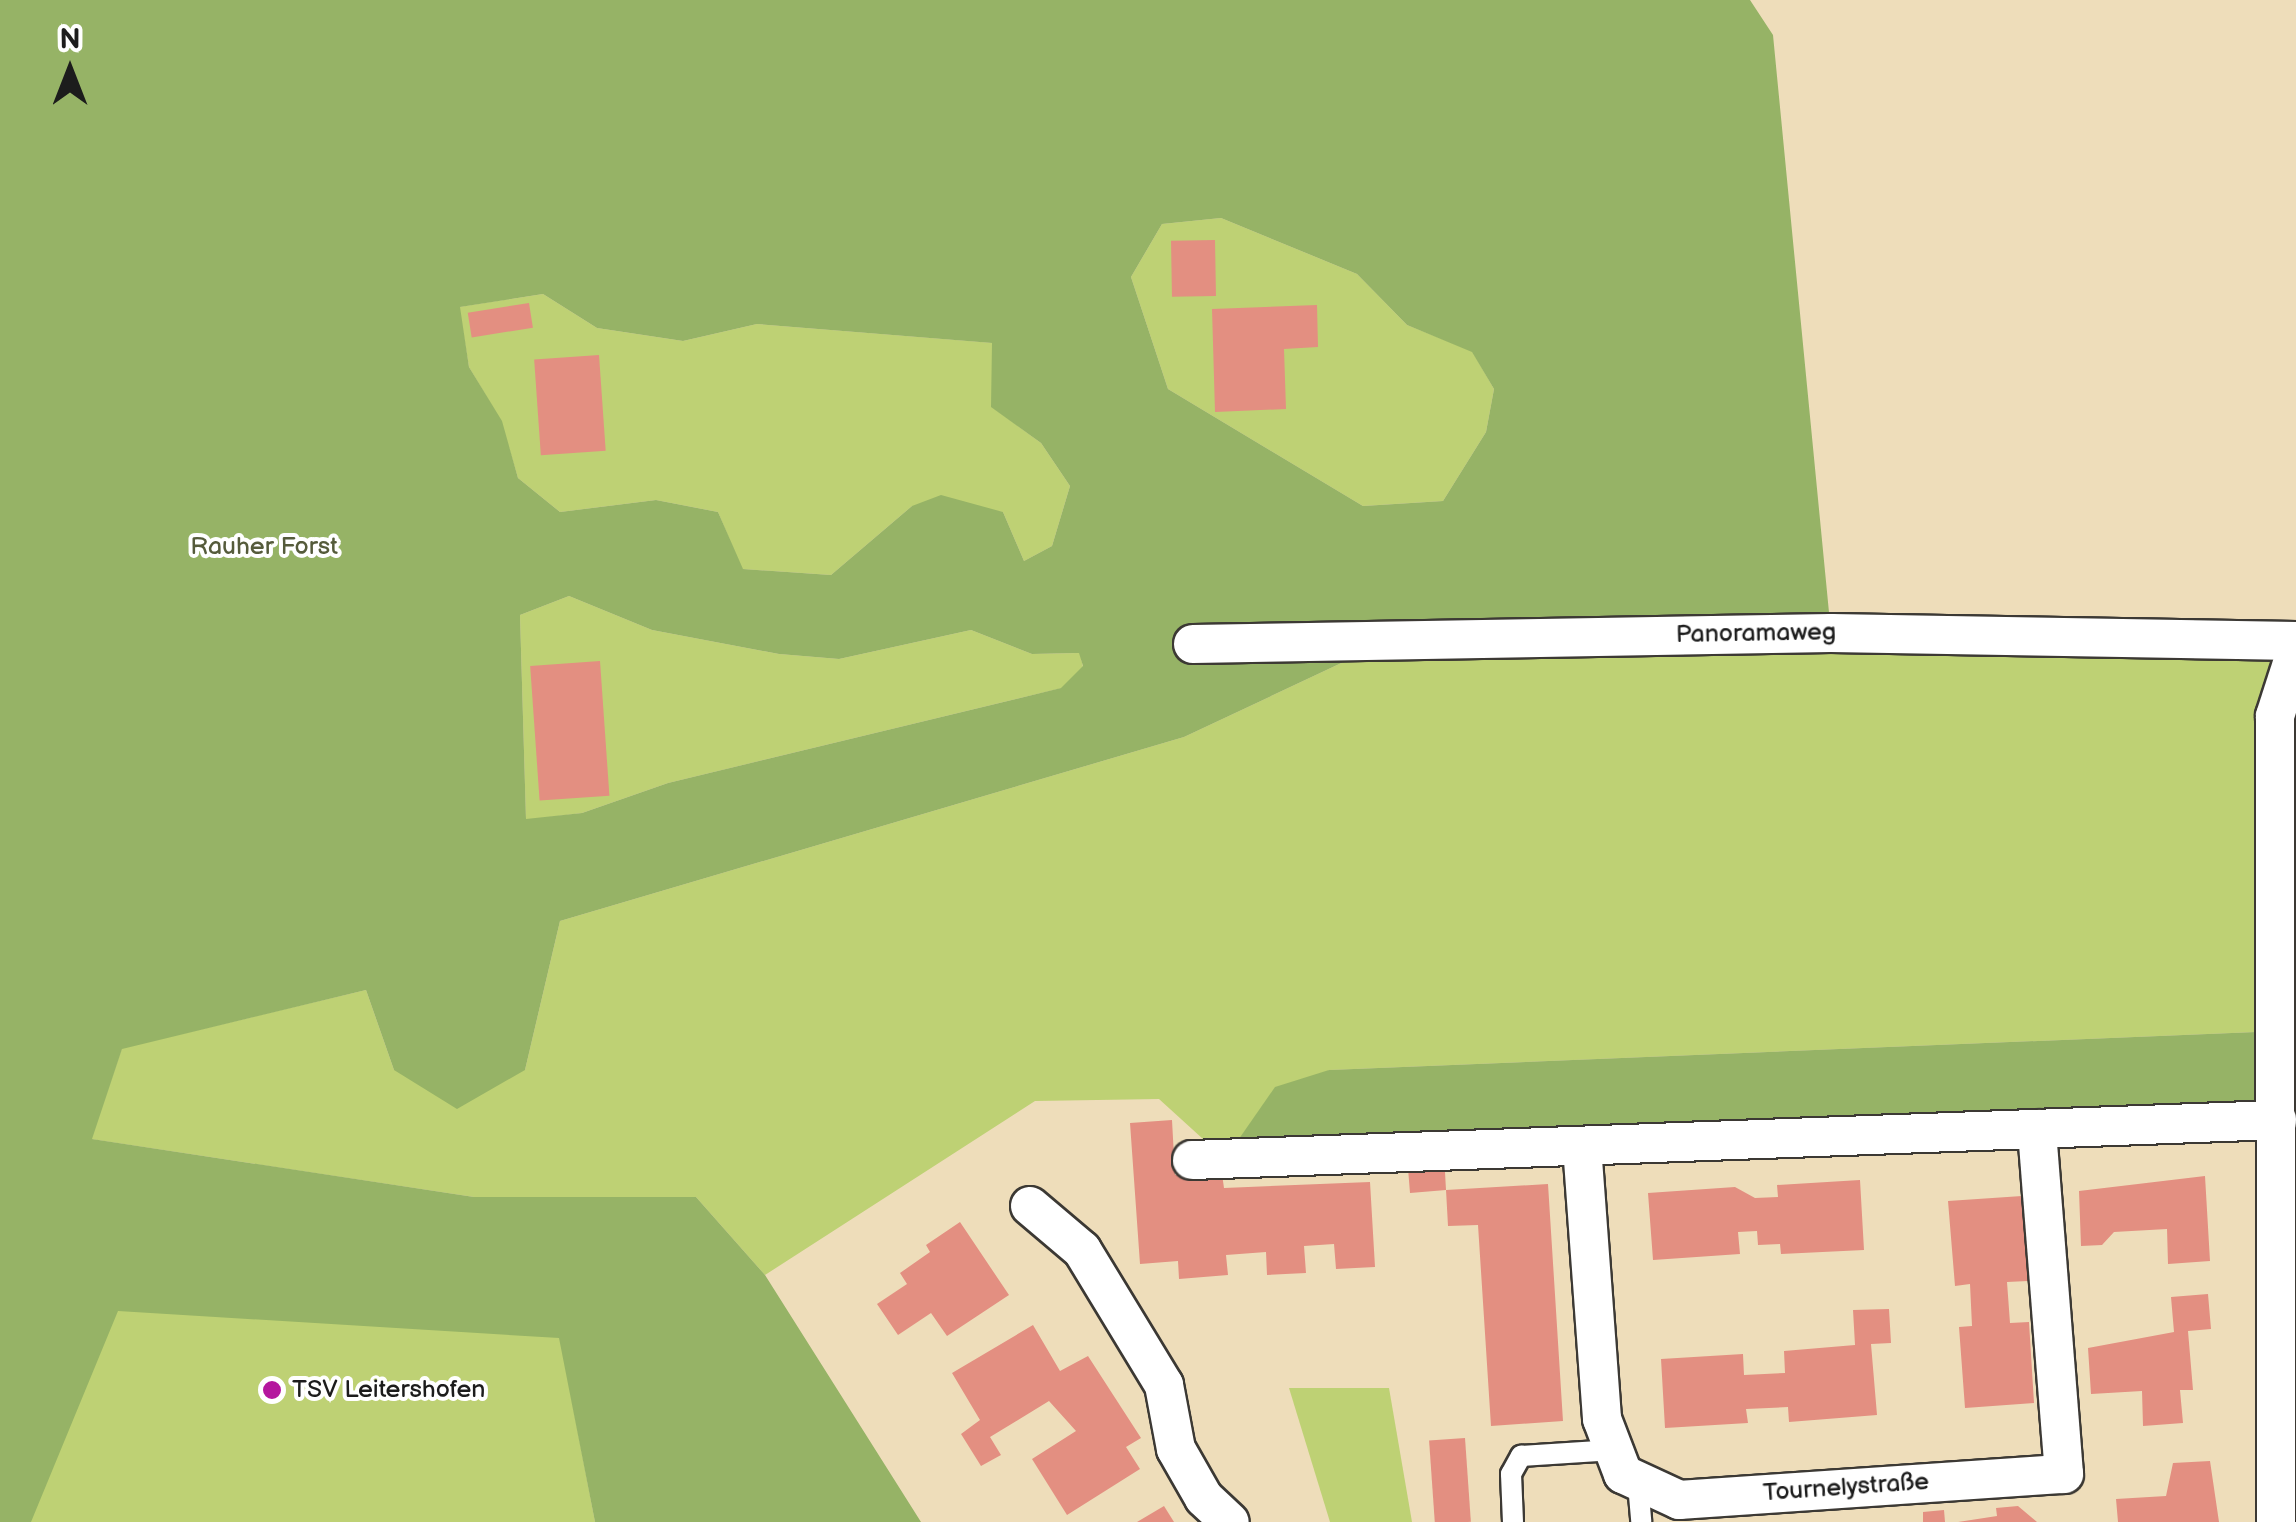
<!DOCTYPE html>
<meta charset="utf-8">
<style>
body{margin:0}
#map{position:relative;width:2296px;height:1522px;overflow:hidden;background:#eeddba;font-family:"Balsamiq Sans",sans-serif}
div>[style]{position:absolute}
[style*='--x']{left:calc(var(--x)*1px);top:calc(var(--y)*1px);width:calc(var(--w)*1px);rotate:calc(var(--a)*1deg)}
.green>*{inset:0;background:#bed174}
.forest>*{inset:0;background:#96b366}
.building>*{inset:0;background:#e38f81;transform-origin:0 0}
.roads{filter:drop-shadow(2px 0 #3c3934) drop-shadow(-2px 0 #3c3934) drop-shadow(0 2px #3c3934) drop-shadow(0 -2px #3c3934)}
.lane>*{height:20px;margin:-10px;padding:0 10px;transform-origin:10px;border-radius:10px;background:#fff}
.street>*{height:38px;margin:-19px;padding:0 19px;transform-origin:19px;border-radius:19px;background:#fff}
.dots>*{width:28px;height:28px;translate:-50% -50%;box-sizing:border-box;border:5px solid #fff;border-radius:50%}
span{translate:-50% -50%;white-space:nowrap;text-align:center;line-height:1.15;-webkit-text-stroke:8px #fff;paint-order:stroke}
.park-label{font-size:25px;color:#555b3b}
.street-label{font-size:25px;color:#1c1c1c}
.poi-label{font-size:25px;color:#1c1c1c}
.left{translate:0 -50%;text-align:left}
.north{position:absolute;left:20px;top:20px;width:100px;height:100px;-webkit-text-stroke:8px #fff;paint-order:stroke;rotate:0deg;font-size:28px;font-weight:700;line-height:40px;text-align:center;color:#1c1c1c}
.north::after{content:'';display:block;margin:auto;width:35px;height:45px;background:#1c1c1c;clip-path:polygon(50% 0,100% 100%,50% 72%,0 100%)}
</style>
<div id="map">
<div class="green">
<div style="clip-path:polygon(1221px 218px,1357px 274px,1407px 325px,1472px 351px,1494px 389px,1486px 432px,1443px 501px,1363px 506px,1168px 389px,1131px 277px,1162px 224px)"></div>
<div style="clip-path:polygon(543px 294px,597px 328px,683px 341px,757px 324px,993px 343px,992px 407px,1041px 443px,1070px 486px,1052px 546px,1024px 561px,1003px 512px,912px 506px,831px 575px,742px 569px,718px 512px,656px 500px,560px 512px,518px 478px,501px 421px,469px 367px,459px 307px)"></div>
<div style="clip-path:polygon(569px 596px,652px 630px,779px 654px,839px 659px,971px 630px,1032px 654px,1080px 653px,1083px 667px,1062px 688px,668px 783px,582px 813px,526px 820px,520px 615px)"></div>
<div style="clip-path:polygon(1401px 635px,2296px 641px,2280px 1031px,1329px 1070px,1225px 1159px,1159px 1099px,1035px 1101px,765px 1275px,696px 1197px,474px 1197px,91px 1139px,122px 1048px,366px 990px,394px 1070px,525px 1070px,560px 921px,1184px 737px)"></div>
<div style="clip-path:polygon(0 1178px,560px 1338px,595px 1522px,0 1522px)"></div>
<div style="clip-path:polygon(1289px 1388px,1389px 1388px,1412px 1522px,1330px 1522px)"></div>
</div>
<div class="forest">
<div style="clip-path:polygon(evenodd,0 0,1750px 0,1773px 35px,1831px 633px,1401px 635px,1184px 737px,560px 921px,525px 1070px,457px 1109px,394px 1070px,366px 990px,122px 1049px,92px 1139px,474px 1197px,696px 1197px,765px 1275px,921px 1522px,595px 1522px,559px 1338px,118px 1311px,31px 1522px,0 1522px,0 0,1221px 218px,1357px 274px,1407px 325px,1472px 352px,1494px 389px,1486px 432px,1443px 501px,1363px 506px,1168px 389px,1131px 277px,1162px 224px,1221px 218px,0 0,543px 294px,597px 328px,683px 341px,757px 324px,992px 343px,991px 407px,1041px 443px,1070px 486px,1052px 546px,1024px 561px,1003px 512px,941px 495px,912px 506px,831px 575px,743px 569px,718px 512px,656px 500px,560px 512px,518px 478px,502px 421px,469px 367px,460px 307px,543px 294px,0 0,569px 596px,652px 630px,779px 654px,839px 659px,971px 630px,1032px 654px,1079px 653px,1083px 666px,1061px 688px,668px 783px,582px 813px,526px 819px,520px 615px,569px 596px)"></div>
<div style="clip-path:polygon(2280px 1031px,2277px 1120px,1225px 1159px,1275px 1087px,1329px 1070px)"></div>
</div>
<div class="building">
<div style="left:1215px;top:240px;width:56px;height:44px;rotate:89deg"></div>
<div style="left:529px;top:303px;width:25px;height:62px;rotate:81deg"></div>
<div style="clip-path:polygon(1317px 305px,1318px 347px,1284px 349px,1286px 409px,1215px 412px,1212px 309px)"></div>
<div style="left:599px;top:355px;width:96px;height:65px;rotate:86deg"></div>
<div style="left:600px;top:661px;width:135px;height:70px;rotate:86deg"></div>
<div style="clip-path:polygon(1172px 1120px,1175px 1175px,1222px 1174px,1224px 1188px,1370px 1182px,1375px 1267px,1336px 1269px,1334px 1244px,1304px 1246px,1306px 1273px,1267px 1275px,1266px 1252px,1226px 1255px,1228px 1275px,1179px 1279px,1178px 1261px,1140px 1264px,1130px 1123px)"></div>
<div style="clip-path:polygon(1444px 1154px,1446px 1190px,1548px 1184px,1563px 1421px,1491px 1426px,1478px 1225px,1448px 1226px,1446px 1190px,1410px 1193px,1407px 1156px)"></div>
<div style="clip-path:polygon(2205px 1176px,2210px 1261px,2168px 1264px,2167px 1229px,2114px 1232px,2102px 1245px,2081px 1246px,2079px 1191px)"></div>
<div style="clip-path:polygon(1860px 1180px,1864px 1250px,1781px 1254px,1780px 1244px,1758px 1245px,1757px 1231px,1738px 1232px,1740px 1254px,1653px 1260px,1648px 1193px,1735px 1187px,1755px 1198px,1778px 1197px,1777px 1185px)"></div>
<div style="clip-path:polygon(2022px 1196px,2028px 1281px,2007px 1282px,2010px 1323px,2029px 1322px,2034px 1403px,1965px 1408px,1959px 1327px,1972px 1326px,1970px 1284px,1955px 1286px,1948px 1201px)"></div>
<div style="clip-path:polygon(960px 1222px,1009px 1295px,947px 1336px,931px 1313px,898px 1335px,877px 1304px,907px 1284px,900px 1273px,930px 1252px,926px 1245px)"></div>
<div style="clip-path:polygon(2208px 1294px,2211px 1329px,2188px 1331px,2193px 1390px,2180px 1390px,2183px 1423px,2143px 1426px,2142px 1391px,2091px 1394px,2088px 1348px,2174px 1332px,2171px 1297px)"></div>
<div style="clip-path:polygon(1889px 1309px,1891px 1343px,1871px 1344px,1877px 1415px,1789px 1422px,1788px 1407px,1746px 1409px,1748px 1423px,1665px 1428px,1661px 1359px,1743px 1354px,1744px 1375px,1785px 1373px,1784px 1351px,1855px 1345px,1853px 1310px)"></div>
<div style="clip-path:polygon(1033px 1325px,1060px 1371px,1088px 1356px,1141px 1438px,1126px 1447px,1140px 1469px,1067px 1515px,1032px 1459px,1076px 1431px,1049px 1401px,990px 1437px,1001px 1455px,981px 1466px,961px 1434px,980px 1420px,952px 1373px)"></div>
<div style="left:1465px;top:1438px;width:84px;height:36px;rotate:86deg"></div>
<div style="clip-path:polygon(2210px 1461px,2219px 1522px,2118px 1522px,2116px 1499px,2166px 1496px,2173px 1463px)"></div>
<div style="clip-path:polygon(1164px 1506px,1174px 1522px,1137px 1522px)"></div>
<div style="clip-path:polygon(2018px 1506px,2037px 1522px,1958px 1522px,1997px 1516px,1996px 1508px)"></div>
<div style="clip-path:polygon(1944px 1510px,1945px 1522px,1923px 1522px,1923px 1512px)"></div>
</div>
<div class="roads">
<div class="lane">
<div style="--x:1638;--y:1484;--w:38;--a:85"></div>
<div style="--x:1513;--y:1522;--w:48;--a:-92.4"></div>
<div style="--x:1511;--y:1474;--w:21;--a:-61"></div>
<div style="--x:1521;--y:1456;--w:93;--a:-3.7"></div>
</div>
<div class="street">
<div style="--x:1193;--y:644;--w:638;--a:-0.99"></div>
<div style="--x:1831;--y:633;--w:465;--a:1"></div>
<div style="--x:1582;--y:1146;--w:274;--a:85.8"></div>
<div style="--x:1602;--y:1419;--w:59;--a:69.1"></div>
<div style="--x:1623;--y:1474;--w:62;--a:24.9"></div>
<div style="--x:1679;--y:1500;--w:386;--a:-3.9"></div>
<div style="--x:2064;--y:1474;--w:346;--a:-94.5"></div>
<div style="--x:1192;--y:1160;--w:1086;--a:-2.11"></div>
<div style="--x:1030;--y:1206;--w:68;--a:40.2"></div>
<div style="--x:1082;--y:1250;--w:158;--a:58.7"></div>
<div style="--x:1164;--y:1385;--w:65;--a:79.4"></div>
<div style="--x:1176;--y:1449;--w:56;--a:60.3"></div>
<div style="--x:1204;--y:1498;--w:35;--a:43"></div>
<div style="--x:2276;--y:1522;--w:806;--a:-90.07"></div>
<div style="--x:2275;--y:716;--w:68;--a:-72.1"></div>
</div>
</div>
<div class="dots">
<div style="left:272px;top:1390px;background:#b5179e"></div>
</div>
<div class="park-label">
<span style="left:264px;top:547px">Rauher Forst</span>
</div>
<div class="street-label">
<span style="left:1756px;top:634px;rotate:-1deg">Panoramaweg</span>
<span style="left:1846px;top:1488px;rotate:-4deg">Tournelystraße</span>
</div>
<div class="poi-label">
<span class="left" style="left:292px;top:1390px">TSV Leitershofen</span>
</div>
<div class="north">N</div>
</div>
